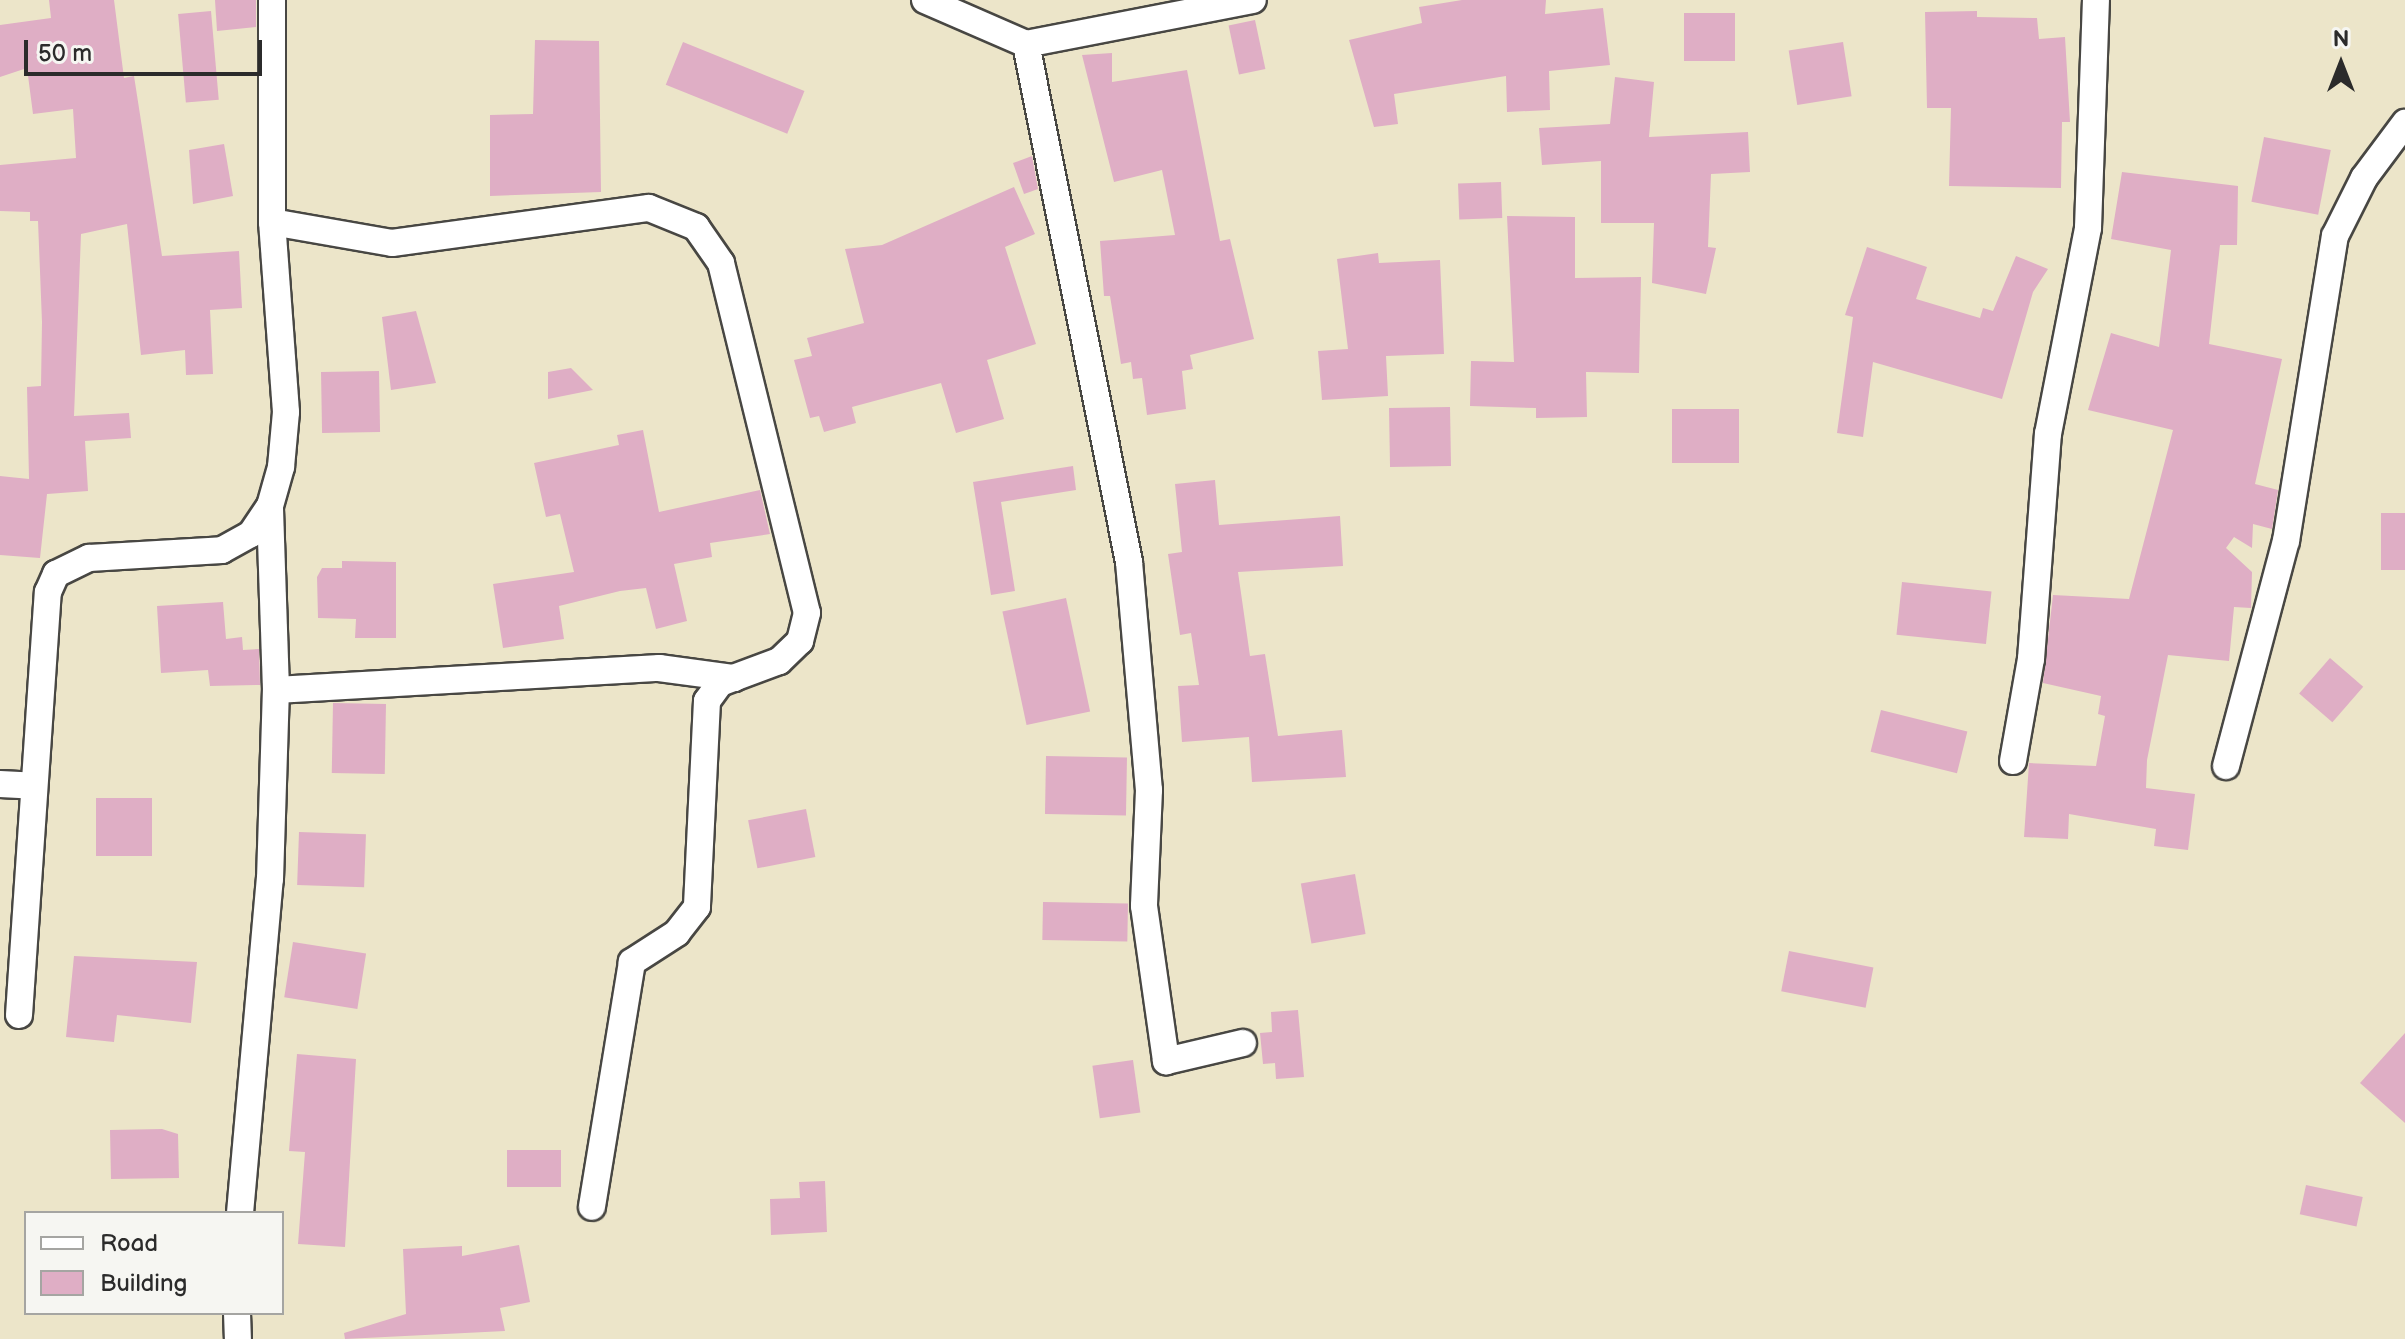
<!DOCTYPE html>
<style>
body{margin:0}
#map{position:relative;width:2405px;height:1339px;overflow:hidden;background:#ece5c9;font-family:"Balsamiq Sans",sans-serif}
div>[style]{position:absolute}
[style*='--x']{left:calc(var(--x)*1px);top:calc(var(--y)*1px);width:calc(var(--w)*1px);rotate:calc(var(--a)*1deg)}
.building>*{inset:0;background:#dfaec5;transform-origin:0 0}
.roads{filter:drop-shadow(2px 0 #484743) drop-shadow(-2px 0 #484743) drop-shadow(0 2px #484743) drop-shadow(0 -2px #484743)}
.street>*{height:26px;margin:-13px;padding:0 13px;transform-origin:13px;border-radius:13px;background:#fff}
span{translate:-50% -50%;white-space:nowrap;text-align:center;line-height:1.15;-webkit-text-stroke:6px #f6f6f2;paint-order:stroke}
.legend{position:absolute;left:24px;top:1211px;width:260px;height:104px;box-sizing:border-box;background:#f6f6f2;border:2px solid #a5a5a2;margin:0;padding:10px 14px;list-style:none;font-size:24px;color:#2b2b2b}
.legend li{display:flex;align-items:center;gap:16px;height:40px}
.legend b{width:40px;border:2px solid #a5a5a2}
.north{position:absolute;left:2301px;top:24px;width:80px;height:80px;-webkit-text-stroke:6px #f6f6f2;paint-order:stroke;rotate:0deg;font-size:22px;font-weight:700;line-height:32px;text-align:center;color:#2b2b2b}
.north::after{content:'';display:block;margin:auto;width:28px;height:36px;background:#2b2b2b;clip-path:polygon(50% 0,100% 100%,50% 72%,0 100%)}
.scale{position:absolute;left:24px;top:40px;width:238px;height:36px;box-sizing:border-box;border:4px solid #2b2b2b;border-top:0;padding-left:10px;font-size:24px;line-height:28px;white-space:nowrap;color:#2b2b2b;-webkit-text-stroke:6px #f6f6f2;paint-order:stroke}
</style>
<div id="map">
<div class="building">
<div style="clip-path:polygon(49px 0,114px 0,124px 78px,134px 76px,162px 256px,239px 251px,242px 308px,210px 310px,213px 374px,186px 375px,185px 350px,141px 355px,127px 224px,81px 234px,74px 416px,129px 413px,131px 438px,85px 441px,88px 491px,47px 494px,40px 558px,0 555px,0 476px,29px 479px,27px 387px,41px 386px,42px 322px,38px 221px,30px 221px,30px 212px,0 211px,0 165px,76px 158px,73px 109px,33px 114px,27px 68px,0 77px,0 25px,51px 18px)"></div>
<div style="clip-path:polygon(215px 0,256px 0,256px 27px,217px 31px)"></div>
<div style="clip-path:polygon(1462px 0,1546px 0,1545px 14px,1603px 8px,1610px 65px,1549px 71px,1550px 110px,1507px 112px,1506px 76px,1394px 94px,1398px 124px,1374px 127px,1349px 40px,1422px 23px,1419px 7px)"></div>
<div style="left:211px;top:11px;width:89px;height:33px;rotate:85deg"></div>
<div style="clip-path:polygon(1977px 11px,1977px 17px,2037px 18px,2039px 39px,2065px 37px,2070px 122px,2062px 122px,2061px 188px,1949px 186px,1951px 108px,1927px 108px,1925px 12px)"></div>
<div style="left:1684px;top:13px;width:51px;height:48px"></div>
<div style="left:1255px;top:20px;width:50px;height:27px;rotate:78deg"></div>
<div style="clip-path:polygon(535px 40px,599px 41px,601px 192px,490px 196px,490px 115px,533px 114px)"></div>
<div style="left:683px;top:42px;width:131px;height:46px;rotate:22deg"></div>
<div style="left:1843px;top:42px;width:55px;height:55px;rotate:81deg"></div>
<div style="clip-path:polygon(1112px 53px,1112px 82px,1187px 70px,1220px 241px,1230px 239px,1254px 339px,1190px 355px,1193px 369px,1182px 371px,1186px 409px,1147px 415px,1142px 378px,1133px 379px,1131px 362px,1121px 364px,1110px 296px,1104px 296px,1100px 241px,1175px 235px,1162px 170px,1114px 182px,1082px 55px)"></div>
<div style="clip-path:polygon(1615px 77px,1654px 82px,1649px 137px,1748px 132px,1750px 172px,1711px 174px,1708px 247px,1716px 248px,1706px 294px,1652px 283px,1654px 223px,1601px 223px,1601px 161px,1542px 165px,1539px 128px,1610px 124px)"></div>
<div style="left:2264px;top:137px;width:68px;height:66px;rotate:11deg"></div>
<div style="clip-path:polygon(224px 144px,233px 196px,193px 204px,189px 150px)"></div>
<div style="clip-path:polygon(1032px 156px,1038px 189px,1024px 194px,1013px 163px)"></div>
<div style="clip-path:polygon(2122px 172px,2238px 186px,2237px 245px,2220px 245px,2209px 344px,2282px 359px,2255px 484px,2278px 490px,2272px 529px,2253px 524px,2252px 548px,2234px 537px,2226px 548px,2252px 572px,2251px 608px,2234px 607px,2229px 661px,2168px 655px,2147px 760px,2146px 788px,2195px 794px,2188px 850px,2154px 846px,2156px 829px,2069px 814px,2068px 839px,2024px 837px,2029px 763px,2096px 766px,2105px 716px,2098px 714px,2101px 696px,2043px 683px,2053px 595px,2129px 599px,2173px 430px,2088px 410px,2111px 333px,2159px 347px,2171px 250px,2111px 239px)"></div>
<div style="left:1501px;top:182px;width:36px;height:43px;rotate:88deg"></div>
<div style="clip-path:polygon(1014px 187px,1035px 234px,1005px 247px,1036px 344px,987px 360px,1004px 419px,956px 433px,941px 383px,852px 407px,856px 423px,824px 432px,819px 416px,810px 418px,794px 360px,812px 356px,807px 338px,864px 323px,845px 249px,882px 245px)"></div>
<div style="clip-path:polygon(1507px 216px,1575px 217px,1575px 278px,1641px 277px,1639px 373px,1586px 372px,1587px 417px,1536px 418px,1536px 408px,1470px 406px,1471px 361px,1514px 362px)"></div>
<div style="clip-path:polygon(1867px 247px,1927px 267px,1916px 299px,1980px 318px,1983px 308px,1993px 311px,2016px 256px,2048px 269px,2033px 292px,2002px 399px,1873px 362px,1863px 437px,1837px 433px,1853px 317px,1845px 315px)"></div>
<div style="clip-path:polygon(1378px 253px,1379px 263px,1440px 260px,1444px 354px,1386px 356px,1388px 396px,1322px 400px,1318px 351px,1348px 349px,1337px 259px)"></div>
<div style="clip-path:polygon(416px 311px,436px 383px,391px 390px,382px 317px)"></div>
<div style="clip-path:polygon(571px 368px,593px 390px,548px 399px,548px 372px)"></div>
<div style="left:379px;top:371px;width:61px;height:58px;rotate:89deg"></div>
<div style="left:1450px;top:407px;width:59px;height:61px;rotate:89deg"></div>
<div style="left:1672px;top:409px;width:67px;height:54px"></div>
<div style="clip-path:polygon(643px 430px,659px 512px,760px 490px,770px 534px,710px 543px,712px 557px,674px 564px,687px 621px,656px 629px,646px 588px,620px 591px,559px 606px,564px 639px,503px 648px,493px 584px,574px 572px,560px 514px,546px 517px,534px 463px,619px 445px,617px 435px)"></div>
<div style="clip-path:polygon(1073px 466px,1076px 490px,1001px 502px,1015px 591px,991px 595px,973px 482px)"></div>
<div style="clip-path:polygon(1215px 480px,1219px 525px,1340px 516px,1343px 566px,1238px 572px,1250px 656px,1265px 654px,1278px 736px,1342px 730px,1346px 777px,1252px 782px,1249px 737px,1182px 742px,1178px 686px,1199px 685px,1191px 633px,1180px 635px,1168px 554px,1182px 552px,1175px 484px)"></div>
<div style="left:2381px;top:513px;width:24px;height:57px"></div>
<div style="clip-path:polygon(342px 561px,396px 562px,396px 638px,355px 638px,356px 619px,318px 618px,317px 577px,322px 568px,342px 568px)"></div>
<div style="left:1902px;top:582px;width:90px;height:53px;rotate:6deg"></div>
<div style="left:1066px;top:598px;width:116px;height:65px;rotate:78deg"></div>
<div style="clip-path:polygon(223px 602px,226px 639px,242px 637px,243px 650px,259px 649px,260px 685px,210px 686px,208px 670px,161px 673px,157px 606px)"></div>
<div style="left:2330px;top:658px;width:44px;height:47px;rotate:41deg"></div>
<div style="left:333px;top:703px;width:53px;height:70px;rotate:1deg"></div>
<div style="left:1881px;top:710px;width:89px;height:43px;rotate:14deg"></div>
<div style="left:1046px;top:756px;width:81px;height:58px;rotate:1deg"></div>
<div style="left:96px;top:798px;width:56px;height:58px"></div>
<div style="left:806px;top:809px;width:49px;height:59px;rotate:79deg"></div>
<div style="left:299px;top:832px;width:67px;height:53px;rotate:2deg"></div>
<div style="left:1355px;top:874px;width:61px;height:55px;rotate:80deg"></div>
<div style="left:1043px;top:902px;width:85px;height:38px;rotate:1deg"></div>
<div style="left:293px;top:942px;width:74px;height:56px;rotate:9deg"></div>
<div style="left:1789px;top:951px;width:86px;height:41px;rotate:11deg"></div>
<div style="clip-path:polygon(74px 956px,197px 962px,191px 1023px,117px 1015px,114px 1042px,66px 1037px)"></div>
<div style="clip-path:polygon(1298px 1010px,1304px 1077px,1276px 1079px,1275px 1063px,1263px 1064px,1260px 1033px,1272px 1032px,1271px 1012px)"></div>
<div style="clip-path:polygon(2405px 1033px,2405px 1123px,2360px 1083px)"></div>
<div style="clip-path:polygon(297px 1054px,356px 1059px,345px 1247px,298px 1244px,305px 1152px,289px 1151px)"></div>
<div style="left:1133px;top:1060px;width:53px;height:41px;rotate:82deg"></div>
<div style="clip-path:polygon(162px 1129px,178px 1134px,179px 1178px,111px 1179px,110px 1130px)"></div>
<div style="left:561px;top:1150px;width:37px;height:54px;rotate:90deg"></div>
<div style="clip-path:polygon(825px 1181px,827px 1232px,771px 1235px,770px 1199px,800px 1198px,799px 1182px)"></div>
<div style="left:2306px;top:1185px;width:58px;height:30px;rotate:12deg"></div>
<div style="clip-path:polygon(519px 1245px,530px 1302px,500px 1308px,505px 1331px,345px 1339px,344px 1333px,406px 1314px,403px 1249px,462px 1246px,462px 1256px)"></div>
</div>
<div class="roads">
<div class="street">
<div style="--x:925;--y:0;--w:110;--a:23.5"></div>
<div style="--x:1026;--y:44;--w:231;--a:-11"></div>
<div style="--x:1026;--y:44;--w:528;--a:78.75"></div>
<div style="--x:1129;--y:562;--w:229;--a:85"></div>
<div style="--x:1149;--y:790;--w:116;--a:92.5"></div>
<div style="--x:1144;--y:906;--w:157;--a:81.9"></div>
<div style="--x:1166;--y:1061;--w:79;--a:-13.2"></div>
<div style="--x:272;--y:222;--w:122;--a:9.9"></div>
<div style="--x:392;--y:243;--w:259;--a:-7.8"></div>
<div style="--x:649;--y:208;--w:51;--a:22"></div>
<div style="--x:696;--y:227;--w:44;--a:55.2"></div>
<div style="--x:721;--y:263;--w:360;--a:76.2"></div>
<div style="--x:807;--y:613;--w:29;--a:104"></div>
<div style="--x:800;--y:641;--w:29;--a:136"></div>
<div style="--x:779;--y:661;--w:63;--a:159.6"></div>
<div style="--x:720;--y:683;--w:22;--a:126"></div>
<div style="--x:707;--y:701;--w:206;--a:92.8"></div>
<div style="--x:697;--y:907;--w:33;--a:128"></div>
<div style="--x:677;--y:933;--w:54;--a:147.2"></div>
<div style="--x:632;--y:962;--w:248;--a:99.3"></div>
<div style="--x:276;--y:690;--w:384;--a:-3.3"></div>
<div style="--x:659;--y:668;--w:76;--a:7.6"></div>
<div style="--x:2013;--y:761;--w:104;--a:-80"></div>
<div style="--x:2031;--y:659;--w:226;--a:-85.7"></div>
<div style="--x:2048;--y:434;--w:210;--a:-79"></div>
<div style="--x:2088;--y:228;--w:228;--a:-88"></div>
<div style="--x:2226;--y:766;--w:233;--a:-75.1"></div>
<div style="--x:2286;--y:541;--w:309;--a:-80.9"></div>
<div style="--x:2335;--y:236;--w:65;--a:-63.4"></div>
<div style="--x:2364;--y:178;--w:69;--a:-53.3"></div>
<div style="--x:0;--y:784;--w:34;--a:3"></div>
<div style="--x:19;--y:1015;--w:424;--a:-86.1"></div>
<div style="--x:48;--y:592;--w:20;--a:-66"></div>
<div style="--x:56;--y:574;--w:37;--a:-26"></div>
<div style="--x:89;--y:558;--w:133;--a:-3.4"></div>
<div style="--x:222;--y:550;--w:33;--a:-29"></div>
<div style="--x:251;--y:534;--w:34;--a:-56"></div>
<div style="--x:270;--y:506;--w:41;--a:-74.2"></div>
<div style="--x:281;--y:467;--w:55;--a:-84.8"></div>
<div style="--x:286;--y:412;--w:191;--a:-94.2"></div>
<div style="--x:272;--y:222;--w:222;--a:-90"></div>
<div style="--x:240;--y:1213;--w:335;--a:-84.9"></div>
<div style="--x:270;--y:879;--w:189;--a:-88.2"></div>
<div style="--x:276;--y:690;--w:184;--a:-91.9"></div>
<div style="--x:237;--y:1313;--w:26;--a:88"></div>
</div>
</div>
<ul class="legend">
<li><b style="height:10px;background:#fff"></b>Road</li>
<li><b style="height:22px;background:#dfaec5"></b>Building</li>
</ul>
<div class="north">N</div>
<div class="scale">50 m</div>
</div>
